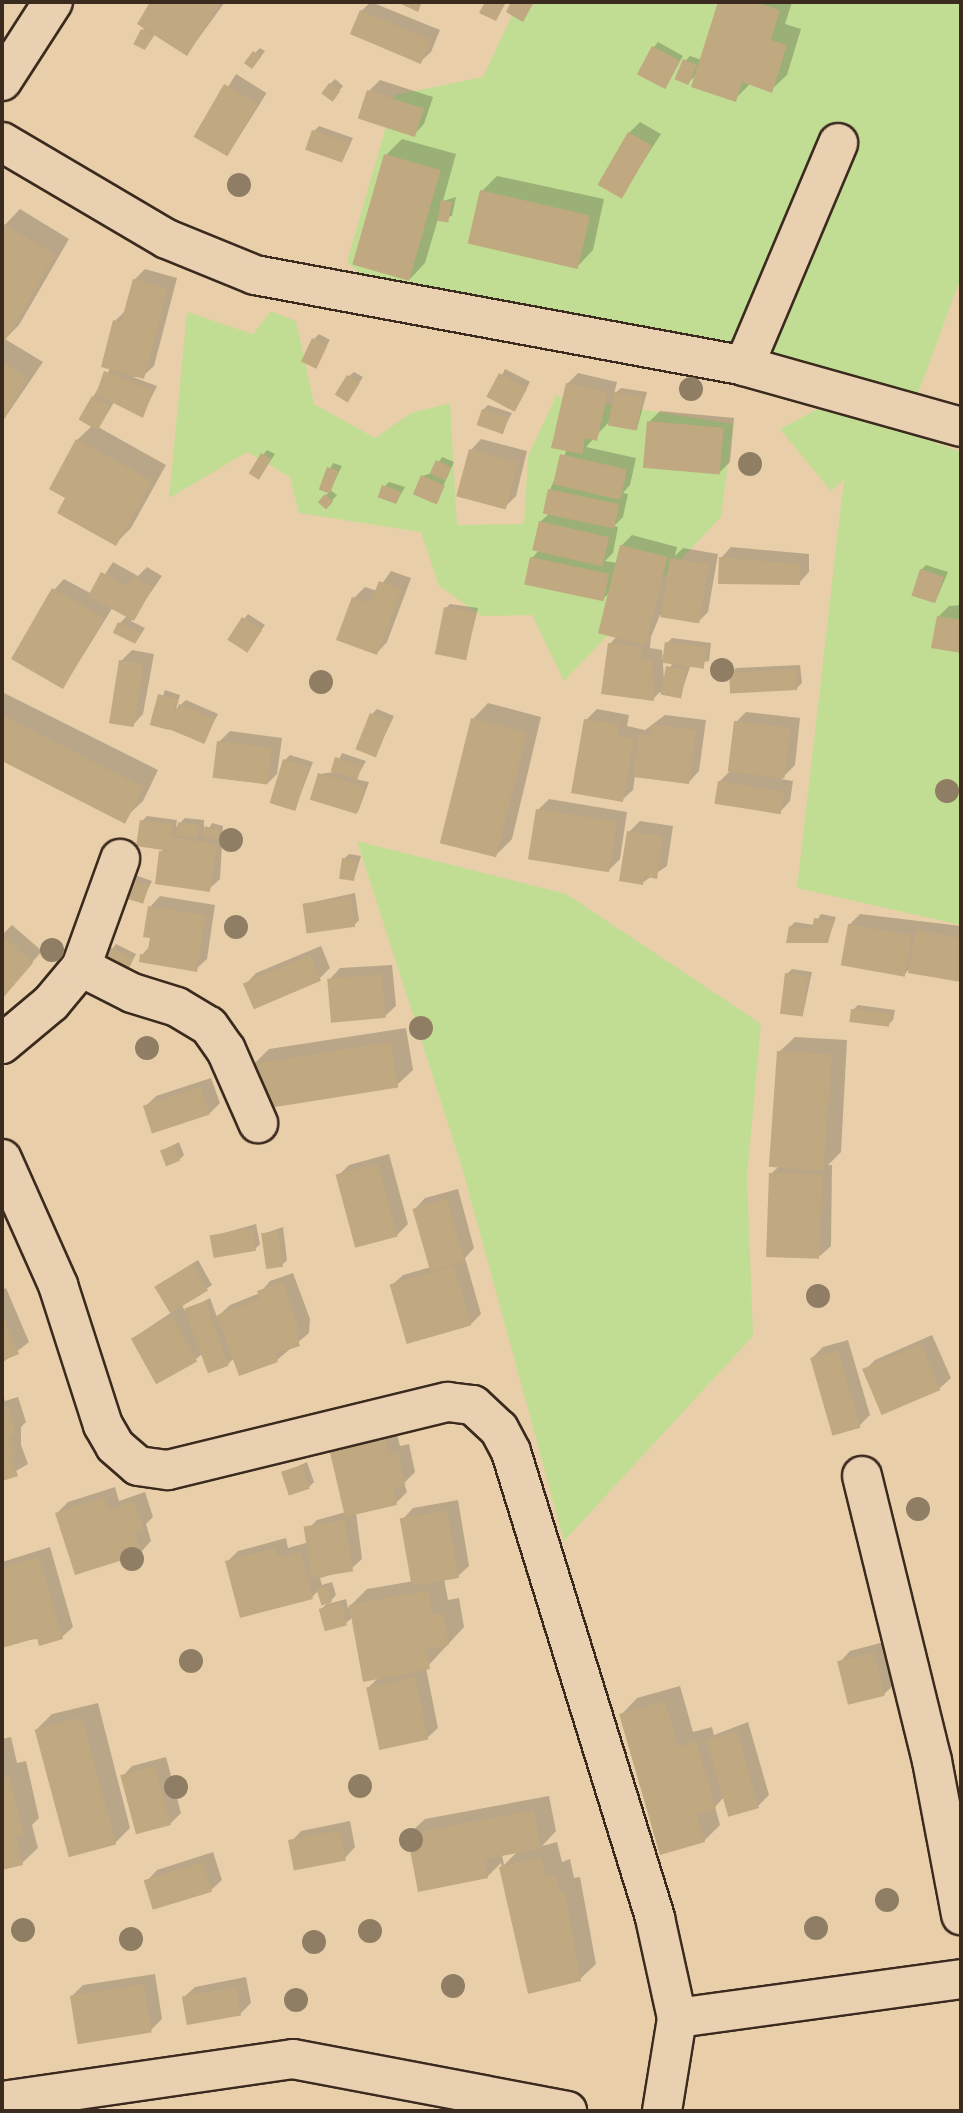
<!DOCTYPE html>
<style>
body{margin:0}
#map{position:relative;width:963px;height:2113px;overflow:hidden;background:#e8cfaa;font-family:Itim,sans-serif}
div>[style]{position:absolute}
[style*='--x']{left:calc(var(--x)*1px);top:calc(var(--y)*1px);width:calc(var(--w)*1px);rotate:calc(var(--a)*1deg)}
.green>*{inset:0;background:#c1dd94}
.shadow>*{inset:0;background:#0003;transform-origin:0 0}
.building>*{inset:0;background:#c0a880;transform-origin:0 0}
.roads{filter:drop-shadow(2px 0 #3b2a1e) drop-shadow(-2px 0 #3b2a1e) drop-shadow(0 2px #3b2a1e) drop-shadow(0 -2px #3b2a1e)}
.minor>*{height:38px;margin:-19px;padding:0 19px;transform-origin:19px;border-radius:19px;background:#e9d0b1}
.trees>*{width:24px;height:24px;margin:-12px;border-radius:50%;background:#907e64}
span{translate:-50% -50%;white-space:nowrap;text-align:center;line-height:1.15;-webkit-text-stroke:8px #e9d0b1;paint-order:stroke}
.frame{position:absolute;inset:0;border:4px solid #3b2a1e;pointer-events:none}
</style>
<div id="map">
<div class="green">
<div style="clip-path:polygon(518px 2px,961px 2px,961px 277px,914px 404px,381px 292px,347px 262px,395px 95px,483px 77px)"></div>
<div style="clip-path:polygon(271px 311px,296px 321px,314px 404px,375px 438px,411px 413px,450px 403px,457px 525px,524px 524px,528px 456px,556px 396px,733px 424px,721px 517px,564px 681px,532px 615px,482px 616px,439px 586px,421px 532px,299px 513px,290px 477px,247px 452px,169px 498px,187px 312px,253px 334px)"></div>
<div style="clip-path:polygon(827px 404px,961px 452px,961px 925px,797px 888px,844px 479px,831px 491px,780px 429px)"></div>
<div style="clip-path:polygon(357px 841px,566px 894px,761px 1024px,747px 1177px,753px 1336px,564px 1541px,461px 1164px)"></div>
</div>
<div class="shadow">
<div style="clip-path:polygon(153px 2px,225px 2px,187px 54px,155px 34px,146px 48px,143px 30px)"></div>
<div style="clip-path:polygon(371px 2px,440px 30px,431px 52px,420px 62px,361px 11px)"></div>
<div style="clip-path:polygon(720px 2px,792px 2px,785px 24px,801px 29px,787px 75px,771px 90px,751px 83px,735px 99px,698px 73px,689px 82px,685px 61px,690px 56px,702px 60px)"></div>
<div style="clip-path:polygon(658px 42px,683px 56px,664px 87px,654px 47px)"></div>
<div style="clip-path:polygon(260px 48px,265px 51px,254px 66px,255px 53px)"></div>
<div style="left:236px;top:74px;width:36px;height:74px;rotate:32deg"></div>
<div style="clip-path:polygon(335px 79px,343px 86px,336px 95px,330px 84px)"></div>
<div style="clip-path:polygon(380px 80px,433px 97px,424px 124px,414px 135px,369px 91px)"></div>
<div style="clip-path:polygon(640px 122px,661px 134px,621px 196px,629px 133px)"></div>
<div style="clip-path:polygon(319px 126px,353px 138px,343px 160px,314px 131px)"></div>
<div style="clip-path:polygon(402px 139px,456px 154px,443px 201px,456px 197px,452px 216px,438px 219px,425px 263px,410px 279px,386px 155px)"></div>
<div style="clip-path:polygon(497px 176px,604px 199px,593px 250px,578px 266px,481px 192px)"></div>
<div style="clip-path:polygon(20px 209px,69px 239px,19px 325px,5px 339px,43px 362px,2px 422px,2px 228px)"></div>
<div style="clip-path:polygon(145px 269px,177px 278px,154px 366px,143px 376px,133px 377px,157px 386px,142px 416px,115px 401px,98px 427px,166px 465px,131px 528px,116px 543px,68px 497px,77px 440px,93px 425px,93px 397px,111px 367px,115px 321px,127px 309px,134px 280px)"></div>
<div style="clip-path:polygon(319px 334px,330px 340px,314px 366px,314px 339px)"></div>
<div style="left:505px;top:369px;width:28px;height:31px;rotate:27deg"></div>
<div style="clip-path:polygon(354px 372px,363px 377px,348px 400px,349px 376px)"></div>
<div style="clip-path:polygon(578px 373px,617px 382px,614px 394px,621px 388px,647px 392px,637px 429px,608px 423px,586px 447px,636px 458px,630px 485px,623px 493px,628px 494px,623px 517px,614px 526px,618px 527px,613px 553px,605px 561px,617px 563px,621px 546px,632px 535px,677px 547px,675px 556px,683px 548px,718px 554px,708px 612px,697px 623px,660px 615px,651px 637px,650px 648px,662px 650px,664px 679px,673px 662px,667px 643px,672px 638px,711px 643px,709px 661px,691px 664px,680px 697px,660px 692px,653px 699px,610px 644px,617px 636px,610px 592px,602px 600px,532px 558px,540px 549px,540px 522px,550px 513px,550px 490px,567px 449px,567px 384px)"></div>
<div style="clip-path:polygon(488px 405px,512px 413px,502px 432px,483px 410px)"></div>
<div style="clip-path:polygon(660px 411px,734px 418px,730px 462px,719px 473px,649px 422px)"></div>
<div style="clip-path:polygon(481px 439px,527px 451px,516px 496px,505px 507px,471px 450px)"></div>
<div style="clip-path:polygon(267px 450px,275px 454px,259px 478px,263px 455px)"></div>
<div style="clip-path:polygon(442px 457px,454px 462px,436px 502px,422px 476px,432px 473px)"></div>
<div style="clip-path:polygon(333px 463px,342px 466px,330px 490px,337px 495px,326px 507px,320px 502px,330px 491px,320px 488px)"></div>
<div style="clip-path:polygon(389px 482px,405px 487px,397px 501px,384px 487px)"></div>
<div style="clip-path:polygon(731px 547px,809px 554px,809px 572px,799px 583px,721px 558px)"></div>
<div style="clip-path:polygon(113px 562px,138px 576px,147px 567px,162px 576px,131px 621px,145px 628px,136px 642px,120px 623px,128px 615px,113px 607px,64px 686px,54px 590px,64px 579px,92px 594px)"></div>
<div style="clip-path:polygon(926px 565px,948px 572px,936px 600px,921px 570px)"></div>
<div style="clip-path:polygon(391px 571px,411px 578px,387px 642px,377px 653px,354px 598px,365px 587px,377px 591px)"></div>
<div style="clip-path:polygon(450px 604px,478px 608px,466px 657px,446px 608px)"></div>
<div style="clip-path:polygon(961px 605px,961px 651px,938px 617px,949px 606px)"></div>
<div style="clip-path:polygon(248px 614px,265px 625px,251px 645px,244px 619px)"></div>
<div style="clip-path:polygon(132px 650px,154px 654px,143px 714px,133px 725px,121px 661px)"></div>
<div style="clip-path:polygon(800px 665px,802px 683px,797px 688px,731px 673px,736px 668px)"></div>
<div style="clip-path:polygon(165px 690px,180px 695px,176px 709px,186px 700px,218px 714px,203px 742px,153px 723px)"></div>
<div style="clip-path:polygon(2px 692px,158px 770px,143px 801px,127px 816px,2px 753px)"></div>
<div style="clip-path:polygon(488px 703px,541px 717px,512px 839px,496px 855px,473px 719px)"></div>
<div style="clip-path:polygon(377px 709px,394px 716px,375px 756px,372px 714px)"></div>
<div style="clip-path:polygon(597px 709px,629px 715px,627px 726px,645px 730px,665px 715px,706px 720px,699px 771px,689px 782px,635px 775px,633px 790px,622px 800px,586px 720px)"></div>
<div style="clip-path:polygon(746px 712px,800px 718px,795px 765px,781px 779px,793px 781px,790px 801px,780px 812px,719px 782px,730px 771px,736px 722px)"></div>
<div style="clip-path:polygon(230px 731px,282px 738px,277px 774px,267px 784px,219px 742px)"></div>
<div style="clip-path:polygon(342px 753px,366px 761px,356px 779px,369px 782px,358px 812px,320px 774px,333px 772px)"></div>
<div style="clip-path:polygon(290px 755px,313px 762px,295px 809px,285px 760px)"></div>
<div style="clip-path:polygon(549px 799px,627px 812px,620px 859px,609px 870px,538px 810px)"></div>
<div style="clip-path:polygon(147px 816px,177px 820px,176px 827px,185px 818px,204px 820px,204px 837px,212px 823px,223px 826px,220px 879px,209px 889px,161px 852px,164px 848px,142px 821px)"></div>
<div style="clip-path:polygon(640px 821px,673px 826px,667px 866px,642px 883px,629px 832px)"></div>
<div style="clip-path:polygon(349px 854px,361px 856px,354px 879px,344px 859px)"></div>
<div style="clip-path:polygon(135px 875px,152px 881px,142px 902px,130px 880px)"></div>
<div style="clip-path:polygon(355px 893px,359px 920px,354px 925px,304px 904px)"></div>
<div style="clip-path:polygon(160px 896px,215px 905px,207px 959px,196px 969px,142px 955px,150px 946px,150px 907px)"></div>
<div style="clip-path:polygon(821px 914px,836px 917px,828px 941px,790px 927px,795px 922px,814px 925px)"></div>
<div style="clip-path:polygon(860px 914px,961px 926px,961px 980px,908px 970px,904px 975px,849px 925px)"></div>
<div style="clip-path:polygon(12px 925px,42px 951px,2px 997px,2px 935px)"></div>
<div style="clip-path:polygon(116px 944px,136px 954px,128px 970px,112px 949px)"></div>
<div style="clip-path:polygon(321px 946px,330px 968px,319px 979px,246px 984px,256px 973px)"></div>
<div style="clip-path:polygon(392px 965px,396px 1006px,385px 1016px,330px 979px,340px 968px)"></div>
<div style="clip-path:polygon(792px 969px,812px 972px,803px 1014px,787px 974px)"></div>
<div style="clip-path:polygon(858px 1005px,895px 1010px,893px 1020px,888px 1025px,853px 1010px)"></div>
<div style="clip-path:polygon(406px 1028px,413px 1070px,397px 1085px,253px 1065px,269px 1049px)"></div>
<div style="clip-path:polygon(795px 1037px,847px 1040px,841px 1152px,828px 1165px,832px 1165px,831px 1246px,820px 1256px,771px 1174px,780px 1165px,779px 1052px)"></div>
<div style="clip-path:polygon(211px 1078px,220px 1103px,209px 1114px,145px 1107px,156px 1096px)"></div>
<div style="clip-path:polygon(179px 1142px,184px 1155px,179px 1160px,162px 1151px)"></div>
<div style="clip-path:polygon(389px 1154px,408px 1224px,397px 1235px,338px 1176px,349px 1165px)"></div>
<div style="clip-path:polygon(458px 1189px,474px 1248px,465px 1258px,481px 1314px,470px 1325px,392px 1285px,403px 1275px,431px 1267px,415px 1209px,425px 1198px)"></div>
<div style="clip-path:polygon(256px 1224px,260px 1244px,255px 1249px,213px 1236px)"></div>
<div style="clip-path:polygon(283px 1227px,287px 1260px,282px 1265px,263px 1234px)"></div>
<div style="clip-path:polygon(198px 1260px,212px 1285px,182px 1305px,185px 1311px,210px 1298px,217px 1317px,230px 1305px,260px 1293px,270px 1281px,293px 1273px,310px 1319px,309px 1333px,277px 1360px,234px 1358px,228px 1364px,203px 1353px,195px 1360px,133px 1338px,172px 1312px,161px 1283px)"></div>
<div style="clip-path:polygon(6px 1288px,29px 1342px,2px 1363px,2px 1290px)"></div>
<div style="clip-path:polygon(932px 1335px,951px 1378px,940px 1388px,864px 1371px,875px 1360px)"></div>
<div style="clip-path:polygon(848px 1340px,870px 1415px,859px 1426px,813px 1357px,823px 1347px)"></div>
<div style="clip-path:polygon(2px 1392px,5px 1401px,18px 1397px,26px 1422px,21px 1427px,21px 1445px,28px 1464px,2px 1479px)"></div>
<div style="clip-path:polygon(394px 1422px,400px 1446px,409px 1444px,415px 1472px,404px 1483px,407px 1492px,396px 1503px,356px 1512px,362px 1559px,351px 1569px,320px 1578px,322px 1585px,332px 1582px,336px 1595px,328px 1604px,346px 1599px,348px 1608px,367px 1589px,414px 1581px,403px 1519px,413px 1508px,458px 1500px,469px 1566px,458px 1576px,444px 1579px,448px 1600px,459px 1598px,464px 1627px,426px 1668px,438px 1728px,427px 1738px,369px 1687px,379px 1677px,353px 1617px,346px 1623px,321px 1609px,330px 1601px,319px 1590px,312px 1597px,227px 1562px,238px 1551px,286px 1538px,288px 1548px,309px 1542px,306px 1531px,317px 1520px,346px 1512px,331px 1444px)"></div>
<div style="clip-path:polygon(307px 1462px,314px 1482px,309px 1487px,284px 1473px)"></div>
<div style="clip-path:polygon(115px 1487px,119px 1501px,145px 1492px,153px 1517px,146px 1524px,151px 1541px,141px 1552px,57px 1513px,68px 1502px)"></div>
<div style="clip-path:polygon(50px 1547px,73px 1627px,62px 1637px,2px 1642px,2px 1562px)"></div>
<div style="clip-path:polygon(884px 1642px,895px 1684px,884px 1694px,840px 1662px,850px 1651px)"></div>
<div style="clip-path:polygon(680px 1686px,693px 1732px,712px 1727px,714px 1735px,748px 1722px,769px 1795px,758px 1806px,724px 1797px,715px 1807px,720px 1825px,704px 1841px,622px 1714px,637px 1698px)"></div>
<div style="clip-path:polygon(98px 1703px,130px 1828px,114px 1844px,36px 1730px,52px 1714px)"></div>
<div style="clip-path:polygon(11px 1737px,17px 1763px,26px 1761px,39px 1818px,32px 1825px,38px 1848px,22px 1863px,2px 1868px,2px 1739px)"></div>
<div style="clip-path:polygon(166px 1757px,181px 1813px,170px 1824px,122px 1777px,132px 1766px)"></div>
<div style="clip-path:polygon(evenodd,549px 1796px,556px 1831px,542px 1846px,557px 1842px,562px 1862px,570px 1859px,574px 1878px,580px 1877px,596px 1964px,580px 1979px,530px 1991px,501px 1863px,487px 1877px,409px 1834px,425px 1819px,549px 1796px,518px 1851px,504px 1865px,502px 1854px,518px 1851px)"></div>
<div style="clip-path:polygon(350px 1821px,355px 1847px,345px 1858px,291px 1842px,301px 1831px)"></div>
<div style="clip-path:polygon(213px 1852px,222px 1880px,211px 1890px,147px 1881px,157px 1870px)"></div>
<div style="clip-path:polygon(155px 1974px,162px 2019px,151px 2030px,72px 1996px,83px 1985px)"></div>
<div style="clip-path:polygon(246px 1977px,251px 2003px,240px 2014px,184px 1997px,195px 1987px)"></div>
</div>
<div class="building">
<div style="clip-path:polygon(150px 2px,221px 2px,187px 56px,137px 24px)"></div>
<div style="clip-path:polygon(397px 2px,422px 2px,418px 12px)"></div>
<div style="clip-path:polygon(485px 2px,506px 2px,496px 21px,479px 13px)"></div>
<div style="clip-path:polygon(511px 2px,534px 2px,523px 22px,506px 12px)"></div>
<div style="clip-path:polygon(718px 2px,754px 2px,780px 10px,771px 40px,787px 45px,772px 93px,742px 82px,736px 102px,691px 87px)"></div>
<div style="left:360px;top:10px;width:77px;height:26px;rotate:23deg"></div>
<div style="left:141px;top:29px;width:13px;height:17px;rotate:27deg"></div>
<div style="left:652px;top:46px;width:32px;height:32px;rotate:28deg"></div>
<div style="left:253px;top:51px;width:10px;height:15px;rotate:37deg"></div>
<div style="left:683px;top:59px;width:15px;height:22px;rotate:23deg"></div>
<div style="left:329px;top:83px;width:14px;height:13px;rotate:36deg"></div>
<div style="left:224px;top:84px;width:39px;height:61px;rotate:30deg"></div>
<div style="left:367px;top:90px;width:60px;height:30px;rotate:18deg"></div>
<div style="left:312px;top:130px;width:39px;height:21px;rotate:19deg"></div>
<div style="left:628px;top:132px;width:28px;height:61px;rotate:30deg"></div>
<div style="left:384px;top:154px;width:59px;height:115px;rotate:16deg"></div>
<div style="left:480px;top:190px;width:113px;height:55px;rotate:13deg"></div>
<div style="left:441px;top:200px;width:11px;height:21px;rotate:10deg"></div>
<div style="clip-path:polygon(2px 223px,55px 255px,2px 346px)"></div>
<div style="clip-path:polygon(133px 279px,168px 288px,144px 379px,101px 367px,113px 320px,121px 322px)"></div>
<div style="left:312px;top:338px;width:17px;height:26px;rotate:25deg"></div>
<div style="clip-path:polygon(2px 362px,28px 378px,2px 422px)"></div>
<div style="clip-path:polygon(104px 371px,153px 391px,143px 418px,96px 394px)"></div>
<div style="left:499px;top:373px;width:32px;height:27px;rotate:28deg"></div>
<div style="left:347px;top:375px;width:15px;height:23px;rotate:32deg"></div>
<div style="clip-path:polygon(566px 383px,608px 392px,597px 441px,585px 438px,582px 454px,551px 448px)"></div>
<div style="left:614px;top:392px;width:29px;height:34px;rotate:10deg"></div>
<div style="left:92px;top:396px;width:22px;height:27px;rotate:30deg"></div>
<div style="left:482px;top:409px;width:28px;height:17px;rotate:19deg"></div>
<div style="left:647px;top:421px;width:77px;height:47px;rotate:5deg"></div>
<div style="clip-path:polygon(76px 439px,152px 481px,116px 546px,57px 513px,65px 498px,49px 489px)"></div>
<div style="left:469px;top:449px;width:51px;height:49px;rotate:15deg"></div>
<div style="left:261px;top:453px;width:12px;height:24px;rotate:31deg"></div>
<div style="left:560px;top:454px;width:69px;height:31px;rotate:13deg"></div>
<div style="left:436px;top:460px;width:17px;height:15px;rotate:25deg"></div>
<div style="left:327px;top:467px;width:12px;height:24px;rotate:20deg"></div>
<div style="left:421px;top:475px;width:26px;height:21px;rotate:23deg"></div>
<div style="left:382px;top:485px;width:20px;height:13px;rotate:20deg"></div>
<div style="left:548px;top:489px;width:73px;height:25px;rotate:12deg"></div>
<div style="left:325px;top:494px;width:11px;height:11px;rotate:41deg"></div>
<div style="left:539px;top:521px;width:72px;height:30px;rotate:13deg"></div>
<div style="left:620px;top:545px;width:49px;height:91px;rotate:14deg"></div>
<div style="left:530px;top:557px;width:81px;height:28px;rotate:12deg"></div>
<div style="clip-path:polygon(719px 557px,800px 564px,800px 585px,718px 584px)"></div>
<div style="left:670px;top:558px;width:39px;height:60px;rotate:9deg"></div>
<div style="left:920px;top:569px;width:25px;height:28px;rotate:18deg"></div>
<div style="clip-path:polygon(101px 572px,129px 587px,134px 577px,153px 587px,134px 621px,88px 596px)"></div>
<div style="clip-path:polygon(379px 581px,402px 589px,377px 655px,336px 640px,352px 597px,370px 603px)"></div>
<div style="left:52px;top:588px;width:60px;height:82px;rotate:30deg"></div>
<div style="left:444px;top:607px;width:32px;height:48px;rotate:11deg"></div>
<div style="clip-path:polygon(937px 616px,961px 620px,961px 653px,931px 648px)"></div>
<div style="left:242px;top:617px;width:24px;height:27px;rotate:33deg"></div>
<div style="left:118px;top:622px;width:25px;height:12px;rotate:26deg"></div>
<div style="left:665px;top:642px;width:42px;height:21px;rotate:8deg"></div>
<div style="clip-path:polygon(608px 643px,642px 647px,640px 659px,652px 660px,654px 701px,601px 694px)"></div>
<div style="left:119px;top:660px;width:25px;height:64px;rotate:9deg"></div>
<div style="left:666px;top:666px;width:21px;height:29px;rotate:11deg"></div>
<div style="left:796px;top:669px;width:21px;height:67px;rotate:87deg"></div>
<div style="left:158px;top:694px;width:20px;height:32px;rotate:15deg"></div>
<div style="left:179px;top:704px;width:39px;height:27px;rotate:23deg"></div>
<div style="left:370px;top:713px;width:22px;height:39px;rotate:22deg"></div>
<div style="left:2px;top:715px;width:159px;height:41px;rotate:27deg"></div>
<div style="left:471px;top:718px;width:58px;height:129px;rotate:14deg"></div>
<div style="clip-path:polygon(584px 719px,619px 725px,617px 736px,634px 739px,623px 802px,571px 793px)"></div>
<div style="left:734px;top:721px;width:57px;height:51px;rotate:7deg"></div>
<div style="clip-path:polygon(652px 724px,696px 730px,689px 784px,633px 777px,638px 734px,651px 735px)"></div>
<div style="left:217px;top:741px;width:55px;height:37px;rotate:7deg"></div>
<div style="left:335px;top:757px;width:28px;height:15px;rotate:17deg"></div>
<div style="left:283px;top:759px;width:27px;height:46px;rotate:17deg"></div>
<div style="left:318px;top:773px;width:49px;height:28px;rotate:17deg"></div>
<div style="left:718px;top:781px;width:67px;height:23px;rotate:9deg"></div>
<div style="left:536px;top:809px;width:82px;height:51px;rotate:9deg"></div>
<div style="clip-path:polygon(140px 820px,173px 824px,171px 837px,217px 844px,210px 892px,155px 884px,159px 851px,176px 852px,136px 846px)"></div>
<div style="left:178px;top:822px;width:22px;height:13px;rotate:8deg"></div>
<div style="left:205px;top:826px;width:16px;height:10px;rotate:18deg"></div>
<div style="clip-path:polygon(627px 831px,663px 836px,657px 879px,644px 876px,643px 885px,619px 881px)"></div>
<div style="left:342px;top:858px;width:15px;height:21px;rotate:8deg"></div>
<div style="left:128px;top:879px;width:22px;height:19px;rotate:18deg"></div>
<div style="left:351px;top:897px;width:30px;height:49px;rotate:82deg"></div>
<div style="clip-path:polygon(148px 906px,206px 915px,197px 972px,139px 962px,140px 954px,147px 955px,150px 938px,143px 937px)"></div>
<div style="clip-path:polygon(814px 918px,833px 921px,828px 943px,786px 943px,789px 926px,812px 930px)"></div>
<div style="left:848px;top:924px;width:65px;height:42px;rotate:10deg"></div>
<div style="clip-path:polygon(916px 930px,961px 938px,961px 982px,908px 973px)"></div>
<div style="clip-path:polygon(2px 935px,33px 963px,2px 999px)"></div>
<div style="left:110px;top:947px;width:26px;height:21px;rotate:28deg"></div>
<div style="left:310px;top:955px;width:28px;height:73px;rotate:67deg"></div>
<div style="left:785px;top:973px;width:23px;height:41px;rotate:7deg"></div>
<div style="left:382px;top:974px;width:44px;height:55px;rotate:85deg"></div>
<div style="left:851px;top:1009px;width:40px;height:13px;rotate:7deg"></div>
<div style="left:391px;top:1042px;width:46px;height:142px;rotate:81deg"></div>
<div style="left:777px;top:1051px;width:55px;height:116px;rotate:4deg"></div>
<div style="left:201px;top:1087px;width:29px;height:61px;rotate:72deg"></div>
<div style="left:174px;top:1145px;width:17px;height:15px;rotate:69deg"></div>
<div style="left:378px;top:1163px;width:76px;height:44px;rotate:75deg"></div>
<div style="left:769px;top:1173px;width:53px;height:84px;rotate:2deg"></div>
<div style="left:447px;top:1199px;width:65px;height:36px;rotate:74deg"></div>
<div style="left:252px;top:1228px;width:23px;height:43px;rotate:80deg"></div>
<div style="left:278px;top:1231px;width:36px;height:17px;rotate:82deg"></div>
<div style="left:192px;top:1264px;width:31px;height:44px;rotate:59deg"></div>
<div style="left:454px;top:1266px;width:62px;height:67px;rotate:74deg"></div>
<div style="clip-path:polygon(283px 1282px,300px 1332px,296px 1333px,300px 1346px,275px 1354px,278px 1362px,239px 1376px,217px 1315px,260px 1299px,257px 1291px)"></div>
<div style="left:205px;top:1301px;width:69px;height:22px;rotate:70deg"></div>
<div style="clip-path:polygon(2px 1314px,19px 1354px,2px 1361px)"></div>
<div style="left:172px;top:1316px;width:52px;height:47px;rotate:61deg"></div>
<div style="left:921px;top:1344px;width:50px;height:64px;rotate:67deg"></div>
<div style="left:838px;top:1350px;width:81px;height:29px;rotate:74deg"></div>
<div style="clip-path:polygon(8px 1406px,17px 1434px,10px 1436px,16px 1453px,11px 1455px,18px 1476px,2px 1481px,2px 1408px)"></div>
<div style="clip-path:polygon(384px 1431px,389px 1455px,398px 1453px,405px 1485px,393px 1488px,397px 1505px,345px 1517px,328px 1444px)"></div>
<div style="left:302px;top:1465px;width:25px;height:22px;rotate:72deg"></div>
<div style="clip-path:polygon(104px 1497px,109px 1510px,135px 1501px,143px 1529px,135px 1532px,142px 1554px,75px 1575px,55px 1513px)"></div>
<div style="left:447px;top:1510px;width:69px;height:48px;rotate:80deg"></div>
<div style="left:345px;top:1520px;width:52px;height:42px;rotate:81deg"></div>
<div style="clip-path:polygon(275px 1548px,278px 1557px,300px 1551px,313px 1599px,240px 1618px,225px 1561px)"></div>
<div style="clip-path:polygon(39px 1557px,63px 1639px,39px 1646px,37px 1638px,2px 1648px,2px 1568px)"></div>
<div style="left:327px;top:1586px;width:17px;height:11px;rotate:73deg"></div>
<div style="clip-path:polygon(428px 1590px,433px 1615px,443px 1613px,449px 1645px,427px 1649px,430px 1669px,363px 1682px,349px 1605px)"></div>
<div style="left:341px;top:1603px;width:23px;height:23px;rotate:75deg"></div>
<div style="left:874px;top:1652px;width:45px;height:38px;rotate:76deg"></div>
<div style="left:415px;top:1677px;width:64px;height:50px;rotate:78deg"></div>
<div style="clip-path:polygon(665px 1701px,678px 1747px,696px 1741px,716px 1809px,697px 1814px,705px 1842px,660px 1855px,619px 1714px)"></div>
<div style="left:82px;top:1717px;width:132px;height:49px;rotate:75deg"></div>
<div style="left:737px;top:1731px;width:80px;height:32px;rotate:74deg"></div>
<div style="left:155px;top:1766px;width:61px;height:36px;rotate:75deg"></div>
<div style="clip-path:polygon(10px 1776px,24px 1835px,16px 1837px,23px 1865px,2px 1870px,2px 1778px)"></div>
<div style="clip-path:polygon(534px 1810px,541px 1849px,484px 1859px,488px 1878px,418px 1892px,407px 1834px)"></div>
<div style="left:340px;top:1830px;width:31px;height:53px;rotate:79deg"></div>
<div style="clip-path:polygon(541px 1857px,546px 1876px,555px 1874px,559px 1892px,565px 1891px,581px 1981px,528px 1994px,499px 1867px)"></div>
<div style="left:203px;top:1862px;width:31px;height:62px;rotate:73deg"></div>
<div style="left:144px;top:1984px;width:49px;height:75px;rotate:81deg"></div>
<div style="left:236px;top:1987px;width:29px;height:55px;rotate:80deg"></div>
</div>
<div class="roads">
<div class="minor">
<div style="--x:2;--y:81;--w:94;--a:-57.2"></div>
<div style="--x:2;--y:142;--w:191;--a:30.5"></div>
<div style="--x:167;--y:239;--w:95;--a:22.2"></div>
<div style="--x:255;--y:275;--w:497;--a:10.5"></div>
<div style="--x:744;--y:366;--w:225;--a:15.7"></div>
<div style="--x:744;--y:366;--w:242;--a:-67.1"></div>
<div style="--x:81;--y:967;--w:57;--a:27"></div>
<div style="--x:132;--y:993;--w:47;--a:17.3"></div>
<div style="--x:177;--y:1007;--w:37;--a:31"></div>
<div style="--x:209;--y:1026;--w:29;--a:55"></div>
<div style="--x:226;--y:1050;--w:80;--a:66.3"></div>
<div style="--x:2;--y:1044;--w:64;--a:-39.9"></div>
<div style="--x:51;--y:1003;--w:47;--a:-50.2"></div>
<div style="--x:81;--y:967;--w:115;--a:-70.1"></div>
<div style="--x:2;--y:1159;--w:138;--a:66"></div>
<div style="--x:58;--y:1285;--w:147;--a:72.2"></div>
<div style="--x:103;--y:1425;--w:24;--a:60"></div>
<div style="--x:115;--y:1446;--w:30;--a:41"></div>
<div style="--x:138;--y:1466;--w:30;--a:8"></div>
<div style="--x:168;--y:1470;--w:288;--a:-13.7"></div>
<div style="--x:448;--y:1402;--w:25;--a:7"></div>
<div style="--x:473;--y:1405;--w:35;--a:43"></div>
<div style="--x:499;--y:1429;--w:26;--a:62"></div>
<div style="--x:511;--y:1452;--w:488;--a:72.8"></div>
<div style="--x:655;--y:1918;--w:102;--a:77.6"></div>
<div style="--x:862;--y:1476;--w:293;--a:76.2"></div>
<div style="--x:932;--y:1761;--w:157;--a:79.3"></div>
<div style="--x:2;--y:2101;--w:294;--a:-8.2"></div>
<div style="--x:293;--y:2059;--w:279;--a:10.7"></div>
<div style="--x:662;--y:2111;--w:94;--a:-80.8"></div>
<div style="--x:677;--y:2018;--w:287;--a:-7.8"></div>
</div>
</div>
<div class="trees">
<div style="left:239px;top:185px"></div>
<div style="left:691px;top:389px"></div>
<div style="left:750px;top:464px"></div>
<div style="left:722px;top:670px"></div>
<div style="left:321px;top:682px"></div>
<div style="left:947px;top:791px"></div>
<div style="left:231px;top:840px"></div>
<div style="left:236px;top:927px"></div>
<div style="left:52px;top:950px"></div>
<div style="left:421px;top:1028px"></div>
<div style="left:147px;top:1048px"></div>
<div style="left:818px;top:1296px"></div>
<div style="left:918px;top:1509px"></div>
<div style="left:132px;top:1559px"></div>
<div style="left:191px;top:1661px"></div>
<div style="left:360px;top:1786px"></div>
<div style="left:176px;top:1787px"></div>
<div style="left:411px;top:1840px"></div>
<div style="left:887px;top:1900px"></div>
<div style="left:816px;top:1928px"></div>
<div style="left:23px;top:1930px"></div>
<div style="left:370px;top:1931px"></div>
<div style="left:131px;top:1939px"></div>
<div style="left:314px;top:1942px"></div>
<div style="left:453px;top:1986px"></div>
<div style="left:296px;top:2000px"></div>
</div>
<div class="frame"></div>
</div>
